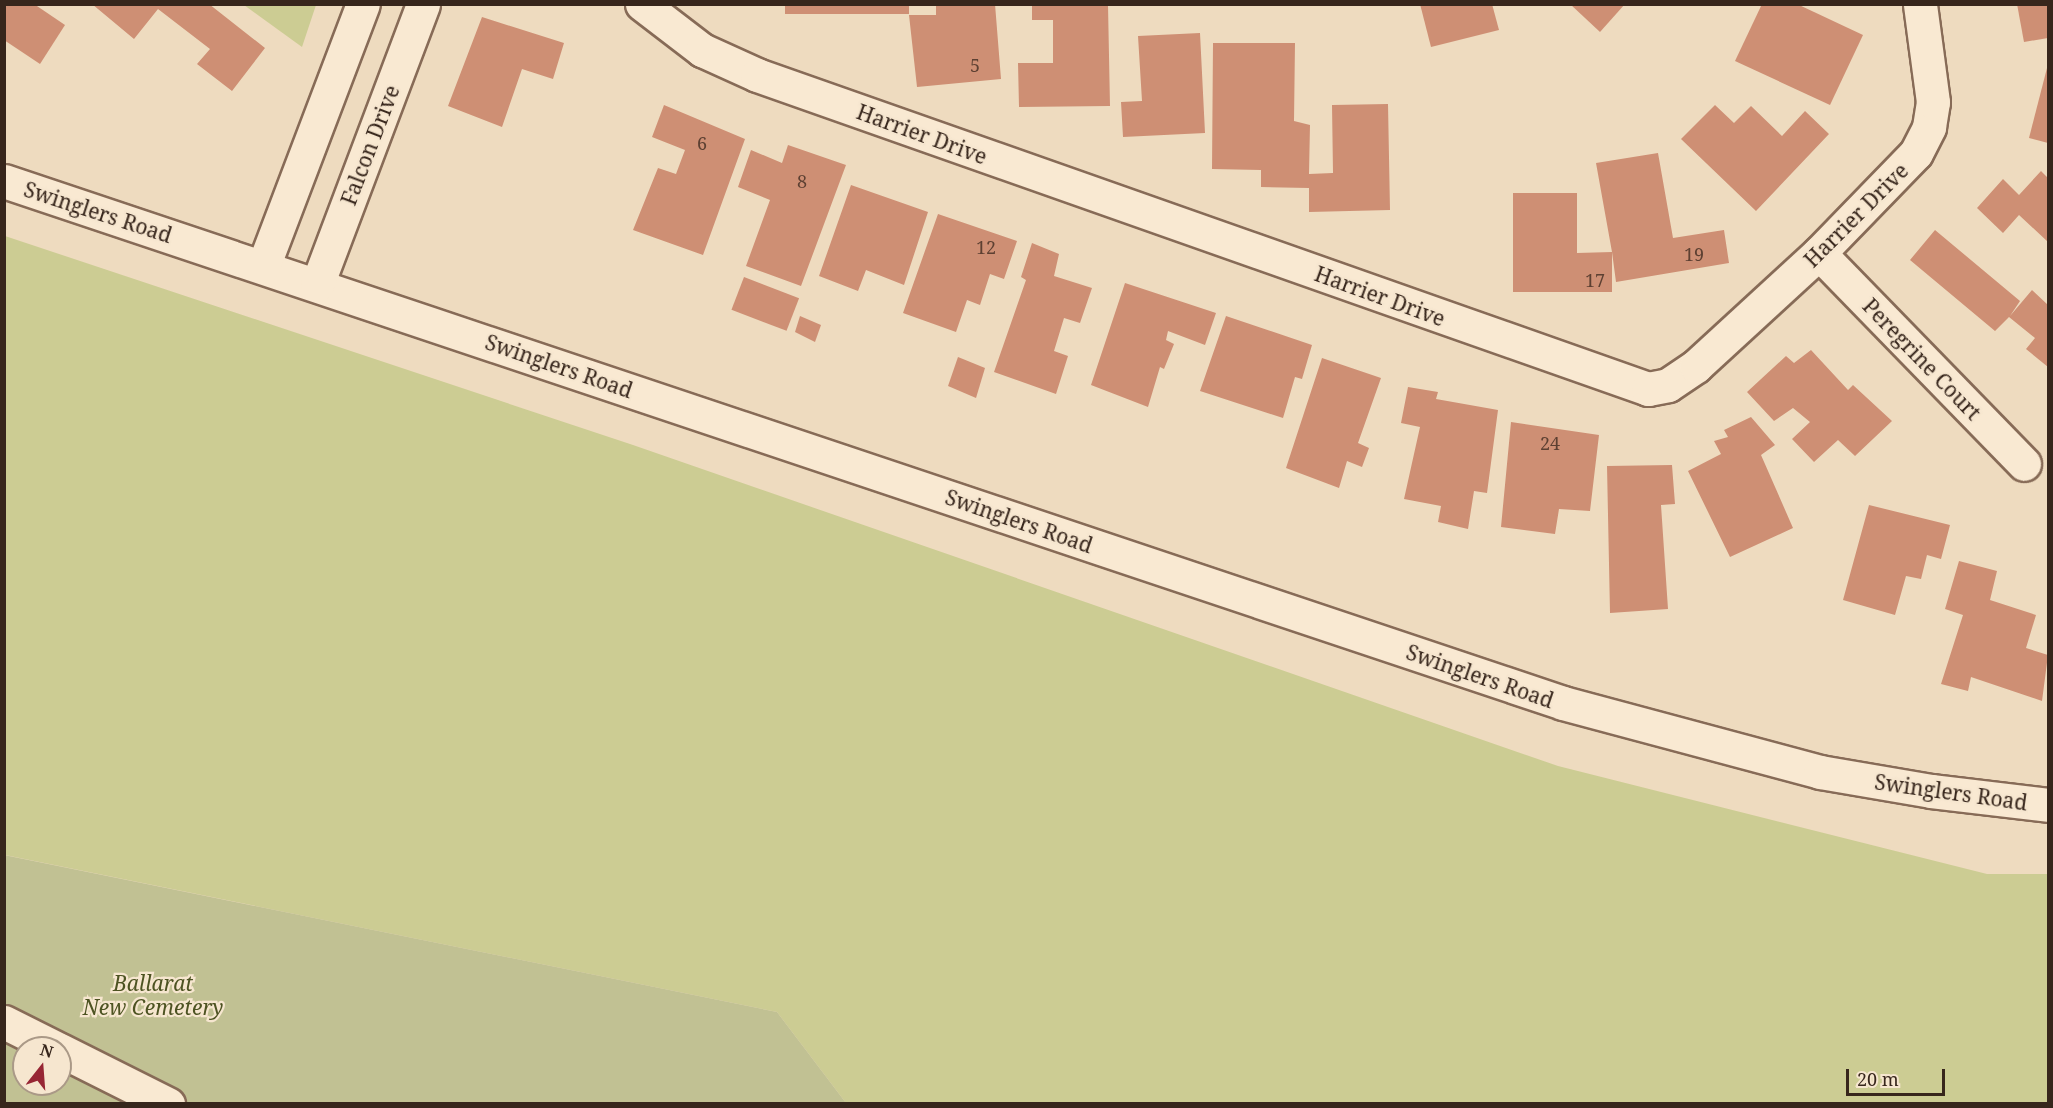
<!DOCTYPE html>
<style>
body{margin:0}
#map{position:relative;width:2053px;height:1108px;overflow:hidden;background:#eedbbf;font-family:"Noto Serif",serif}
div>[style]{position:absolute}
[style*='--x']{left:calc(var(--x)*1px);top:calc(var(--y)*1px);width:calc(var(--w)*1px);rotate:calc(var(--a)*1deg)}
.green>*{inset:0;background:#cccc93}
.cemetery>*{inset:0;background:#c1c193}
.building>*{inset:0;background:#ce8f74;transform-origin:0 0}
.roads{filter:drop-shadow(2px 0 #876b57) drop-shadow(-2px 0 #876b57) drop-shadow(0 2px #876b57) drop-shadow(0 -2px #876b57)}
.minor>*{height:33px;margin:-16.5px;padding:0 16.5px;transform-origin:16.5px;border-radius:16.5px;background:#f9e9d2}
span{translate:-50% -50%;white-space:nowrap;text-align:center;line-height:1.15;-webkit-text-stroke:4.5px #f6e6cf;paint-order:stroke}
.number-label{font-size:18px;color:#5d4032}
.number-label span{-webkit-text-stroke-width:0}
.street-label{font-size:21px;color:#37261c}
.park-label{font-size:21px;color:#4d5322;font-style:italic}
.frame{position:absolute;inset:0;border:6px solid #37261c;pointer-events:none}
.north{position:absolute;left:12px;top:1036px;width:60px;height:60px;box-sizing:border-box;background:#f6e6cf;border:2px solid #aa9987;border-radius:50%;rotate:17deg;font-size:16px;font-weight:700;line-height:24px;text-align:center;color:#37261c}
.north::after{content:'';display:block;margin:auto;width:21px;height:27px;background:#972634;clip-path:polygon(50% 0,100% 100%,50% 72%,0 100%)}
.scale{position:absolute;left:1846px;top:1069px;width:99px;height:27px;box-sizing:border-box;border:3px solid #37261c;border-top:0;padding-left:8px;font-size:18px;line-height:21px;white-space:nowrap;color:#37261c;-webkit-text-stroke:4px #f6e6cf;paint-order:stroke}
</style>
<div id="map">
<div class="green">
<div style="clip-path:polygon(244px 5px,316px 5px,302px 47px)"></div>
<div style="clip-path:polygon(5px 236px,633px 445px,1558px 766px,1987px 874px,2048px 874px,2048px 1103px,846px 1103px,777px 1012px,5px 855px)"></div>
</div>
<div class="cemetery">
<div style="clip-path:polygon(evenodd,4px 855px,777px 1012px,846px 1103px,5px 1103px,4px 855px,24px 1048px,60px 1048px,60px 1084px,24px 1084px,24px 1048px)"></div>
</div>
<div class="building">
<div style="clip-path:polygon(4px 4px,34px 4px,65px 25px,40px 64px,4px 40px)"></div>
<div style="clip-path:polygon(92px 4px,209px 4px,265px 48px,232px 91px,197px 64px,210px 49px,158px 9px,134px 39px)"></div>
<div style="left:785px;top:4px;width:124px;height:10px"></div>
<div style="clip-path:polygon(936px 4px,995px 4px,1001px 79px,917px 87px,909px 15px,936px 15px)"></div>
<div style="clip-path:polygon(1420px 4px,1492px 4px,1499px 30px,1431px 47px)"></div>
<div style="clip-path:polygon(1570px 4px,1625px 4px,1600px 32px)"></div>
<div style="clip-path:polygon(1762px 4px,1797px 4px,1863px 35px,1830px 105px,1735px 61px)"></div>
<div style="clip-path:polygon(2017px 4px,2048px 4px,2048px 38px,2024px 42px)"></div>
<div style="clip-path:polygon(1032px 5px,1108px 5px,1110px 106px,1019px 107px,1018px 63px,1053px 63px,1053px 20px,1032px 20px)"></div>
<div style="clip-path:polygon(482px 17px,564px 43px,553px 79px,522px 69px,502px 127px,448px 106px)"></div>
<div style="clip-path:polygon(1200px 33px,1205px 133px,1123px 137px,1121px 102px,1142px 101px,1138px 36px)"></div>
<div style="clip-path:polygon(1213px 43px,1295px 43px,1294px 121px,1310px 125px,1309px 174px,1333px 173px,1332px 105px,1388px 104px,1390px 210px,1309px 212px,1309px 188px,1261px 187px,1261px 170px,1212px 169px)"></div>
<div style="clip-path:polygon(2047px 68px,2048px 69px,2048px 143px,2029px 138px)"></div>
<div style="clip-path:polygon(664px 105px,745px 139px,703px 255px,633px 230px,658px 168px,676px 174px,685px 150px,652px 137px)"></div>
<div style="clip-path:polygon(1715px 105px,1734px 123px,1751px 106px,1782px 136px,1805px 111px,1829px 134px,1756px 211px,1681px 139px)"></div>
<div style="clip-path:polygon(788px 145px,846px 165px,801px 286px,746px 266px,770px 200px,738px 187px,751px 150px,782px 163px)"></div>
<div style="clip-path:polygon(1658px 153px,1673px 238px,1724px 230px,1729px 263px,1616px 282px,1612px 252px,1612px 292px,1513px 292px,1513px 193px,1577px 193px,1577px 253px,1612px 252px,1596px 163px)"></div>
<div style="clip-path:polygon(2041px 171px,2048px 178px,2048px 242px,2019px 215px,2003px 233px,1977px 208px,2003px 179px,2019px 195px)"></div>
<div style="clip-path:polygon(851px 185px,928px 212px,904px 285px,866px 270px,858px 291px,819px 276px)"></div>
<div style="clip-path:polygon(938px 214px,1017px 241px,1004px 279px,990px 274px,980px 305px,967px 300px,956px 332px,903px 313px)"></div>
<div style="clip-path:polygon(1935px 230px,2020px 301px,2010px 316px,2032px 290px,2048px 305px,2048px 367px,2026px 349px,2035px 338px,2009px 317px,1995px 331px,1910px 260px)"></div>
<div style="clip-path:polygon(1032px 243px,1059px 254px,1054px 276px,1092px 288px,1080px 323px,1064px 318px,1054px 351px,1068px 356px,1056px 394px,994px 372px,1026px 280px,1021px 277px)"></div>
<div style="left:744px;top:277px;width:59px;height:35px;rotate:21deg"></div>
<div style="clip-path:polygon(1125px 283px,1216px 313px,1205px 345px,1168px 331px,1166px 340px,1174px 344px,1164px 369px,1160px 367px,1148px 407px,1091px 385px)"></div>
<div style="clip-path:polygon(800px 316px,821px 325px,815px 342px,795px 332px)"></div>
<div style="clip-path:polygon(1226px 316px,1312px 345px,1302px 379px,1295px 377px,1283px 418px,1200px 391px)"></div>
<div style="clip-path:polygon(1811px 350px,1848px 390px,1853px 385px,1892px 421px,1855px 456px,1838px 440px,1814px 462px,1792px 439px,1810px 422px,1793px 408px,1774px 421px,1747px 392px,1786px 356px,1794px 363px)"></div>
<div style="clip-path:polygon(958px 357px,985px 368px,976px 398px,948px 386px)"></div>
<div style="clip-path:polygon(1322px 358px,1381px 378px,1358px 443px,1369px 448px,1362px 467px,1347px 461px,1339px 488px,1286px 468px)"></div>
<div style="clip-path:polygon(1408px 387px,1438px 392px,1436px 399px,1498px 410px,1487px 493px,1474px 491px,1468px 529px,1438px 522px,1441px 506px,1404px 499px,1420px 427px,1401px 423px)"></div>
<div style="clip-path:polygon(1751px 417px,1775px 445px,1761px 455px,1793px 528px,1730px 557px,1688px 471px,1721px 454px,1714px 441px,1728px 437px,1724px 430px)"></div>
<div style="clip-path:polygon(1511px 422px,1599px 435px,1590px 511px,1559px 509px,1555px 534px,1501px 527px)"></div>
<div style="clip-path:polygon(1672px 465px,1675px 504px,1661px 505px,1668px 609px,1610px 613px,1607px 466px)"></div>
<div style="clip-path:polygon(1869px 505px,1950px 525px,1941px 559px,1927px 555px,1921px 579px,1906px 576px,1895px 615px,1843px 600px)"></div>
<div style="clip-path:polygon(1959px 561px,1997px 571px,1990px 600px,2036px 615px,2026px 648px,2048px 655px,2042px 701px,1971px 677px,1968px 691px,1941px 684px,1963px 615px,1945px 609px)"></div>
</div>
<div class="roads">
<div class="minor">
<div style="--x:642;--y:4;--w:76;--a:37.5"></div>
<div style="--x:702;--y:50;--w:60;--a:24.4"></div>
<div style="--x:757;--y:75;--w:945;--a:19.41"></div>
<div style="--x:1648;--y:389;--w:20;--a:-11"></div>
<div style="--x:1668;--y:385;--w:34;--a:-34"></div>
<div style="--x:1696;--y:366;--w:167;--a:-42.6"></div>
<div style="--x:1819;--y:253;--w:139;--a:-45.9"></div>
<div style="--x:1916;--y:153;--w:29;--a:-63"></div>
<div style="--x:1929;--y:127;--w:25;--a:-81"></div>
<div style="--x:1933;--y:102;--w:99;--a:-97.6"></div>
<div style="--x:4;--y:181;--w:1644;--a:18.51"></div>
<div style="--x:1563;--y:703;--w:266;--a:15"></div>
<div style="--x:1820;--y:772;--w:113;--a:9.7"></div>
<div style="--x:1931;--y:791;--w:118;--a:6.8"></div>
<div style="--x:1819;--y:253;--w:294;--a:45.8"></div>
<div style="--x:263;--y:267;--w:281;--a:-69.2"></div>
<div style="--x:317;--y:285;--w:300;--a:-69.3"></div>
<div style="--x:4;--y:1022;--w:58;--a:26.6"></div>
<div style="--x:60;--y:1050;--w:121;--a:26.6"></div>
</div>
</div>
<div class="number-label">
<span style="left:975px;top:65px">5</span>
<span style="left:702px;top:143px">6</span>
<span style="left:802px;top:181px">8</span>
<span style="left:986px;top:247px">12</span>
<span style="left:1694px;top:254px">19</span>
<span style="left:1595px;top:280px">17</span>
<span style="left:1550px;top:443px">24</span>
</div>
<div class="street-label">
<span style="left:922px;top:134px;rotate:20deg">Harrier Drive</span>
<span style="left:370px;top:145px;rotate:-69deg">Falcon Drive</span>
<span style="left:98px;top:212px;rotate:18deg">Swinglers Road</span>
<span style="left:1856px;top:215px;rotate:-45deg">Harrier Drive</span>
<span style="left:1380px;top:296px;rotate:20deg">Harrier Drive</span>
<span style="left:1922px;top:359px;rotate:46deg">Peregrine Court</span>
<span style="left:559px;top:366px;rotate:19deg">Swinglers Road</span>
<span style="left:1019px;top:521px;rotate:19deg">Swinglers Road</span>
<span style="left:1480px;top:676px;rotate:19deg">Swinglers Road</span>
<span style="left:1951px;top:792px;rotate:8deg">Swinglers Road</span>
</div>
<div class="park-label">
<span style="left:153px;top:995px">Ballarat<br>New Cemetery</span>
</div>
<div class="frame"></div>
<div class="north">N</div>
<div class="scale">20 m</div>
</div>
